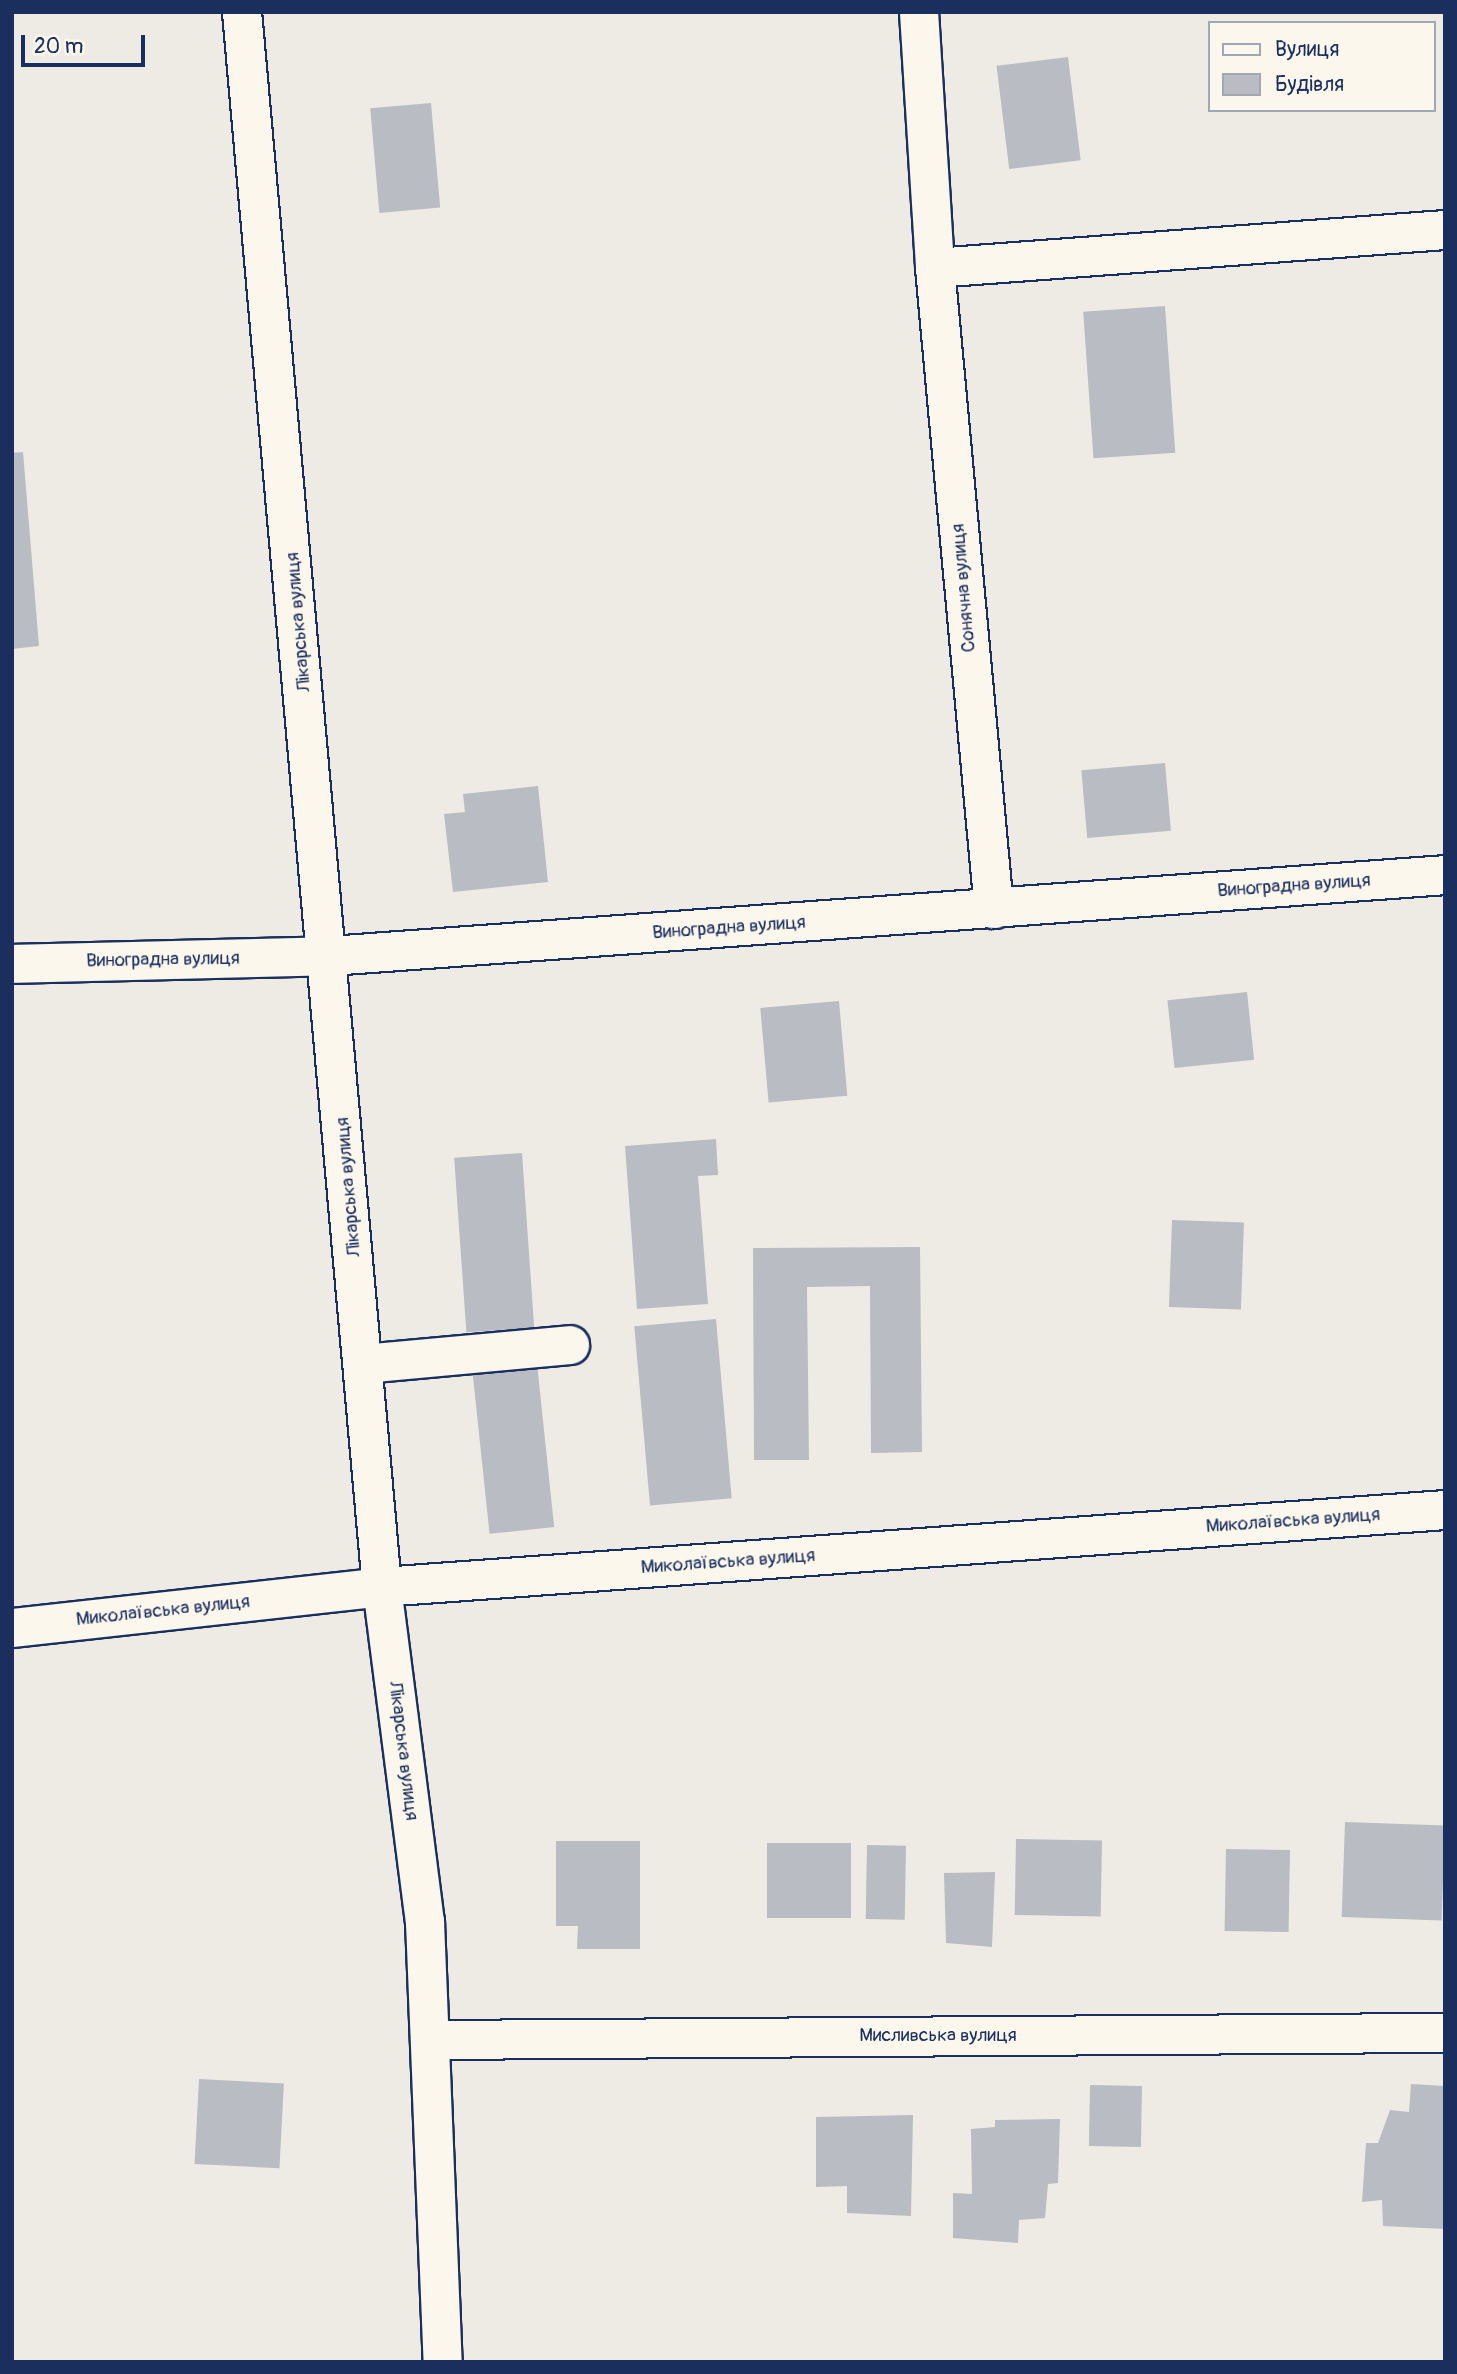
<!DOCTYPE html>
<meta charset="utf-8">
<style>
body{margin:0}
#map{position:relative;width:1457px;height:2374px;overflow:hidden;background:#eeebe4;font-family:Pangolin,sans-serif}
div>[style]{position:absolute}
[style*='--x']{left:calc(var(--x)*1px);top:calc(var(--y)*1px);width:calc(var(--w)*1px);rotate:calc(var(--a)*1deg)}
.building>*{inset:0;background:#b9bcc3;transform-origin:0 0}
.roads{filter:drop-shadow(2px 0 #1b2f5e) drop-shadow(-2px 0 #1b2f5e) drop-shadow(0 2px #1b2f5e) drop-shadow(0 -2px #1b2f5e)}
.minor>*{height:38px;margin:-19px;padding:0 19px;transform-origin:19px;border-radius:19px;background:#fbf7ec}
span{translate:-50% -50%;white-space:nowrap;text-align:center;line-height:1.15;-webkit-text-stroke:6px #fbf7ec;paint-order:stroke}
.street-label{font-size:19px;color:#1b2f5e}
.frame{position:absolute;inset:0;border:14px solid #1b2f5e;pointer-events:none}
.legend{position:absolute;left:1208px;top:21px;width:228px;height:91px;box-sizing:border-box;background:#fbf7ec;border:2px solid #a1a7b3;margin:0;padding:9px 12px;list-style:none;font-size:21px;color:#1b2f5e}
.legend li{display:flex;align-items:center;gap:14px;height:35px}
.legend b{width:35px;border:2px solid #a1a7b3}
.scale{position:absolute;left:21px;top:35px;width:124px;height:32px;box-sizing:border-box;border:4px solid #1b2f5e;border-top:0;padding-left:9px;font-size:21px;line-height:24px;white-space:nowrap;color:#1b2f5e;-webkit-text-stroke:5px #fbf7ec;paint-order:stroke}
</style>
<div id="map">
<div class="building">
<div style="left:1068px;top:57px;width:104px;height:72px;rotate:83deg"></div>
<div style="left:431px;top:103px;width:105px;height:61px;rotate:85deg"></div>
<div style="left:1165px;top:306px;width:147px;height:82px;rotate:86deg"></div>
<div style="clip-path:polygon(23px 452px,39px 646px,12px 649px,12px 453px)"></div>
<div style="left:1165px;top:763px;width:68px;height:84px;rotate:85deg"></div>
<div style="clip-path:polygon(538px 786px,548px 882px,453px 892px,444px 814px,465px 812px,463px 794px)"></div>
<div style="left:1247px;top:992px;width:68px;height:80px;rotate:84deg"></div>
<div style="left:839px;top:1001px;width:95px;height:79px;rotate:85deg"></div>
<div style="clip-path:polygon(716px 1139px,718px 1175px,698px 1176px,708px 1304px,637px 1309px,625px 1146px)"></div>
<div style="left:522px;top:1153px;width:175px;height:68px;rotate:86deg"></div>
<div style="left:1172px;top:1220px;width:72px;height:87px;rotate:2deg"></div>
<div style="clip-path:polygon(920px 1247px,922px 1452px,871px 1453px,870px 1286px,807px 1287px,809px 1460px,754px 1460px,753px 1248px)"></div>
<div style="left:716px;top:1319px;width:180px;height:82px;rotate:85deg"></div>
<div style="left:536px;top:1354px;width:174px;height:65px;rotate:84deg"></div>
<div style="left:1345px;top:1822px;width:100px;height:95px;rotate:2deg"></div>
<div style="left:1016px;top:1839px;width:86px;height:76px;rotate:1deg"></div>
<div style="clip-path:polygon(556px 1841px,640px 1841px,640px 1949px,577px 1949px,578px 1926px,556px 1926px)"></div>
<div style="left:767px;top:1843px;width:84px;height:75px"></div>
<div style="left:867px;top:1845px;width:39px;height:74px;rotate:1deg"></div>
<div style="left:1226px;top:1849px;width:64px;height:82px;rotate:1deg"></div>
<div style="clip-path:polygon(995px 1872px,992px 1947px,946px 1943px,944px 1873px)"></div>
<div style="left:199px;top:2079px;width:85px;height:85px;rotate:3deg"></div>
<div style="clip-path:polygon(1411px 2084px,1445px 2086px,1445px 2229px,1383px 2226px,1382px 2200px,1362px 2202px,1366px 2143px,1378px 2143px,1390px 2110px,1409px 2112px)"></div>
<div style="left:1090px;top:2085px;width:52px;height:61px;rotate:1deg"></div>
<div style="clip-path:polygon(913px 2115px,911px 2216px,847px 2213px,847px 2186px,816px 2187px,816px 2117px)"></div>
<div style="clip-path:polygon(1060px 2119px,1058px 2183px,1048px 2184px,1045px 2218px,1019px 2220px,1018px 2243px,953px 2238px,953px 2193px,972px 2194px,971px 2129px,995px 2127px,995px 2120px)"></div>
</div>
<div class="roads">
<div class="minor">
<div style="--x:242;--y:12;--w:1581;--a:84.92"></div>
<div style="--x:382;--y:1587;--w:338;--a:82.7"></div>
<div style="--x:425;--y:1922;--w:440;--a:87.7"></div>
<div style="--x:919;--y:12;--w:256;--a:86.4"></div>
<div style="--x:935;--y:268;--w:644;--a:84.74"></div>
<div style="--x:935;--y:268;--w:511;--a:-4.26"></div>
<div style="--x:12;--y:964;--w:318;--a:-1.4"></div>
<div style="--x:330;--y:956;--w:1118;--a:-4.15"></div>
<div style="--x:363;--y:1364;--w:208;--a:-5.2"></div>
<div style="--x:12;--y:1628;--w:372;--a:-6.3"></div>
<div style="--x:382;--y:1587;--w:1066;--a:-4.14"></div>
<div style="--x:432;--y:2040;--w:1013;--a:-0.4"></div>
</div>
</div>
<div class="street-label">
<span style="left:964px;top:588px;rotate:-95deg">Сонячна вулиця</span>
<span style="left:299px;top:622px;rotate:-95deg">Лікарська вулиця</span>
<span style="left:1294px;top:886px;rotate:-4deg">Виноградна вулиця</span>
<span style="left:729px;top:928px;rotate:-4deg">Виноградна вулиця</span>
<span style="left:163px;top:960px;rotate:-1deg">Виноградна вулиця</span>
<span style="left:349px;top:1187px;rotate:-95deg">Лікарська вулиця</span>
<span style="left:1293px;top:1521px;rotate:-4deg">Миколаївська вулиця</span>
<span style="left:728px;top:1562px;rotate:-4deg">Миколаївська вулиця</span>
<span style="left:163px;top:1611px;rotate:-6deg">Миколаївська вулиця</span>
<span style="left:403px;top:1751px;rotate:83deg">Лікарська вулиця</span>
<span style="left:938px;top:2036px">Мисливська вулиця</span>
</div>
<div class="frame"></div>
<ul class="legend">
<li><b style="height:9px;background:#fbf7ec"></b>Вулиця</li>
<li><b style="height:19px;background:#b9bcc3"></b>Будівля</li>
</ul>
<div class="scale">20 m</div>
</div>
